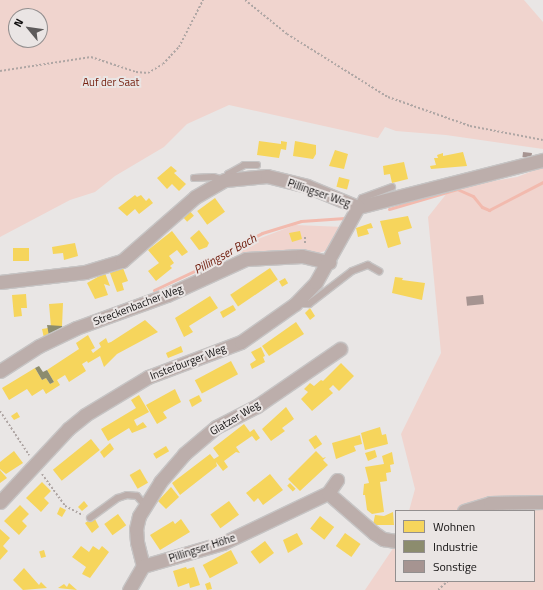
<!DOCTYPE html>
<meta charset="utf-8">
<style>
body{margin:0}
#map{position:relative;width:543px;height:590px;overflow:hidden;background:#e9e6e5;font-family:"Titillium Web",sans-serif}
div>[style]{position:absolute}
[style*='--x']{left:calc(var(--x)*1px);top:calc(var(--y)*1px);width:calc(var(--w)*1px);rotate:calc(var(--a)*1deg)}
.green>*{inset:0;background:#f0d4ce}
.homes>*{inset:0;background:#f6d55c;transform-origin:0 0}
.industry>*{inset:0;background:#8c8c6e}
.stream>*{height:3px;margin:-1.5px;padding:0 1.5px;transform-origin:1.5px;border-radius:1.5px;background:#f2baae}
.building>*{inset:0;background:#a69491;transform-origin:0 0}
.path>*{height:2px;margin-top:-1px;transform-origin:0;background:repeating-linear-gradient(90deg,#afa6a4 0 2px,transparent 0 4px)}
.roads{filter:drop-shadow(1px 0 #c6c4c4) drop-shadow(-1px 0 #c6c4c4) drop-shadow(0 1px #c6c4c4) drop-shadow(0 -1px #c6c4c4)}
.service>*{height:6px;margin:-3px;padding:0 3px;transform-origin:3px;border-radius:3px;background:#bcaeab}
.minor>*{height:13px;margin:-6.5px;padding:0 6.5px;transform-origin:6.5px;border-radius:6.5px;background:#bcaeab}
span{translate:-50% -50%;white-space:nowrap;text-align:center;line-height:1.15;-webkit-text-stroke:4px #eae5e4;paint-order:stroke}
.park-label{font-size:11px;color:#752010}
.street-label{font-size:11px;color:#110f0f}
.water-label{font-size:12px;color:#6d1808;font-style:italic}
.legend{position:absolute;left:395px;top:510px;width:140px;height:72px;box-sizing:border-box;background:#eae5e4;border:1px solid #938f8f;margin:0;padding:5px 7px;list-style:none;font-size:12px;color:#110f0f}
.legend li{display:flex;align-items:center;gap:8px;height:20px}
.legend b{width:20px;border:1px solid #938f8f}
.north{position:absolute;left:8px;top:8px;width:40px;height:40px;box-sizing:border-box;background:#eae5e4;border:1px solid #938f8f;border-radius:50%;rotate:299deg;font-size:11px;font-weight:700;line-height:16px;text-align:center;color:#110f0f}
.north::after{content:'';display:block;margin:auto;width:14px;height:18px;background:#5d5a5a;clip-path:polygon(50% 0,100% 100%,50% 72%,0 100%)}
</style>
<div id="map">
<div class="green">
<div style="clip-path:polygon(evenodd,0 0,524px 0,543px 22px,543px 149px,446px 135px,396px 131px,385px 127px,378px 138px,229px 105px,187px 124px,164px 147px,115px 176px,95px 192px,70px 200px,0 237px,0 0,16px 16px,40px 16px,40px 40px,16px 40px,16px 16px)"></div>
<div style="clip-path:polygon(543px 167px,543px 590px,365px 590px,396px 544px,396px 581px,534px 581px,534px 511px,409px 511px,415px 489px,401px 434px,441px 353px,428px 217px,451px 188px,517px 177px)"></div>
<div style="clip-path:polygon(295px 225px,344px 227px,330px 249px,319px 253px,292px 250px,239px 255px,250px 242px)"></div>
</div>
<div class="homes">
<div style="clip-path:polygon(259px 141px,281px 144px,281px 141px,287px 142px,286px 150px,281px 149px,279px 158px,257px 155px)"></div>
<div style="clip-path:polygon(295px 141px,316px 145px,316px 154px,313px 159px,293px 156px)"></div>
<div style="clip-path:polygon(335px 150px,348px 154px,344px 169px,329px 166px)"></div>
<div style="clip-path:polygon(463px 152px,467px 166px,431px 169px,430px 166px,436px 165px,434px 158px,438px 158px,437px 155px,443px 153px,443px 156px)"></div>
<div style="clip-path:polygon(404px 162px,408px 179px,392px 183px,390px 174px,384px 175px,383px 166px)"></div>
<div style="clip-path:polygon(171px 166px,177px 171px,174px 173px,186px 184px,179px 191px,172px 184px,167px 189px,157px 178px)"></div>
<div style="left:339px;top:177px;width:11px;height:10px;rotate:15deg"></div>
<div style="clip-path:polygon(135px 195px,137px 197px,141px 195px,146px 201px,149px 198px,153px 203px,139px 214px,135px 209px,127px 216px,118px 208px)"></div>
<div style="left:215px;top:198px;width:17px;height:22px;rotate:54deg"></div>
<div style="left:188px;top:209px;width:9px;height:9px;rotate:49deg"></div>
<div style="clip-path:polygon(408px 216px,412px 228px,398px 232px,401px 244px,388px 248px,380px 221px)"></div>
<div style="clip-path:polygon(371px 223px,373px 228px,367px 229px,369px 234px,358px 237px,356px 228px)"></div>
<div style="clip-path:polygon(199px 230px,209px 243px,207px 247px,199px 250px,190px 238px)"></div>
<div style="clip-path:polygon(172px 231px,188px 252px,182px 256px,177px 250px,169px 256px,174px 263px,170px 266px,172px 268px,156px 281px,148px 271px,159px 263px,148px 250px)"></div>
<div style="clip-path:polygon(300px 231px,302px 239px,292px 242px,289px 233px)"></div>
<div style="clip-path:polygon(75px 243px,78px 256px,64px 260px,63px 253px,53px 254px,52px 247px)"></div>
<div style="left:13px;top:248px;width:16px;height:13px"></div>
<div style="clip-path:polygon(123px 268px,128px 281px,122px 283px,124px 290px,117px 292px,110px 273px)"></div>
<div style="left:270px;top:268px;width:14px;height:48px;rotate:56deg"></div>
<div style="clip-path:polygon(105px 273px,110px 286px,104px 284px,108px 295px,95px 299px,87px 283px)"></div>
<div style="clip-path:polygon(395px 277px,403px 278px,402px 280px,425px 283px,422px 300px,392px 293px)"></div>
<div style="left:285px;top:278px;width:6px;height:7px;rotate:59deg"></div>
<div style="clip-path:polygon(26px 294px,27px 308px,21px 308px,22px 316px,14px 317px,12px 295px)"></div>
<div style="clip-path:polygon(210px 296px,218px 308px,189px 326px,193px 332px,184px 337px,175px 318px)"></div>
<div style="clip-path:polygon(63px 303px,62px 326px,51px 327px,49px 304px)"></div>
<div style="clip-path:polygon(233px 305px,236px 310px,223px 318px,220px 312px)"></div>
<div style="clip-path:polygon(310px 308px,315px 316px,310px 320px,305px 313px)"></div>
<div style="clip-path:polygon(145px 320px,158px 332px,117px 354px,104px 367px,100px 356px,88px 363px,87px 361px,82px 364px,86px 371px,69px 382px,65px 375px,57px 380px,60px 385px,46px 394px,43px 389px,32px 396px,27px 389px,9px 400px,2px 388px,35px 368px,42px 380px,46px 378px,50px 384px,54px 382px,47px 370px,79px 349px,76px 343px,88px 335px,95px 348px,91px 350px,93px 353px,101px 347px,99px 343px,106px 338px,108px 343px,111px 342px)"></div>
<div style="clip-path:polygon(296px 322px,304px 334px,269px 356px,262px 346px)"></div>
<div style="clip-path:polygon(48px 328px,49px 336px,44px 338px,42px 329px)"></div>
<div style="clip-path:polygon(181px 346px,183px 352px,168px 358px,166px 353px)"></div>
<div style="clip-path:polygon(261px 347px,265px 356px,263px 357px,265px 362px,252px 369px,250px 364px,256px 360px,251px 352px)"></div>
<div style="left:231px;top:361px;width:15px;height:41px;rotate:62deg"></div>
<div style="clip-path:polygon(341px 363px,354px 376px,339px 391px,333px 385px,329px 389px,333px 393px,312px 411px,301px 399px,308px 392px,304px 389px,310px 383px,314px 386px,321px 380px,323px 381px)"></div>
<div style="clip-path:polygon(175px 389px,181px 402px,163px 412px,167px 418px,157px 424px,146px 405px)"></div>
<div style="clip-path:polygon(139px 395px,149px 412px,134px 420px,137px 426px,143px 422px,147px 427px,132px 433px,129px 428px,108px 441px,101px 429px,136px 408px,131px 400px)"></div>
<div style="clip-path:polygon(199px 395px,202px 401px,192px 407px,189px 400px)"></div>
<div style="clip-path:polygon(286px 407px,294px 419px,282px 428px,285px 431px,271px 441px,262px 429px)"></div>
<div style="clip-path:polygon(17px 412px,20px 417px,14px 420px,11px 416px)"></div>
<div style="clip-path:polygon(244px 424px,250px 432px,254px 429px,260px 438px,256px 441px,252px 436px,236px 447px,240px 453px,236px 452px,224px 461px,228px 467px,223px 471px,216px 462px,217px 466px,180px 495px,172px 483px,210px 454px,214px 459px,219px 456px,213px 448px)"></div>
<div style="clip-path:polygon(380px 427px,382px 435px,386px 434px,388px 444px,365px 450px,361px 433px)"></div>
<div style="left:316px;top:435px;width:11px;height:9px;rotate:56deg"></div>
<div style="clip-path:polygon(360px 435px,362px 444px,354px 446px,356px 451px,336px 459px,332px 443px)"></div>
<div style="left:91px;top:439px;width:14px;height:49px;rotate:51deg"></div>
<div style="clip-path:polygon(110px 443px,114px 449px,104px 458px,100px 452px)"></div>
<div style="left:166px;top:446px;width:6px;height:15px;rotate:59deg"></div>
<div style="clip-path:polygon(375px 450px,377px 457px,368px 461px,365px 453px)"></div>
<div style="clip-path:polygon(14px 451px,23px 463px,6px 474px,0 469px,0 462px)"></div>
<div style="clip-path:polygon(316px 451px,323px 458px,326px 457px,323px 460px,328px 465px,300px 491px,288px 479px)"></div>
<div style="clip-path:polygon(392px 452px,394px 464px,390px 465px,391px 472px,386px 473px,387px 481px,380px 482px,384px 512px,372px 514px,367px 510px,365px 495px,363px 495px,364px 484px,369px 483px,365px 467px,384px 464px,382px 456px)"></div>
<div style="left:140px;top:469px;width:16px;height:12px;rotate:60deg"></div>
<div style="clip-path:polygon(0 470px,7px 478px,0 483px)"></div>
<div style="clip-path:polygon(270px 474px,283px 490px,263px 505px,258px 498px,254px 502px,246px 493px)"></div>
<div style="clip-path:polygon(42px 482px,51px 491px,44px 498px,49px 503px,41px 512px,26px 498px)"></div>
<div style="left:290px;top:483px;width:8px;height:4px;rotate:45deg"></div>
<div style="clip-path:polygon(171px 487px,179px 497px,166px 509px,158px 501px)"></div>
<div style="clip-path:polygon(84px 501px,88px 506px,82px 511px,78px 507px)"></div>
<div style="left:229px;top:501px;width:17px;height:23px;rotate:54deg"></div>
<div style="clip-path:polygon(20px 505px,29px 514px,22px 521px,27px 526px,19px 535px,4px 521px)"></div>
<div style="clip-path:polygon(60px 507px,66px 510px,62px 517px,57px 514px)"></div>
<div style="clip-path:polygon(393px 512px,394px 525px,373px 525px,375px 515px,384px 516px)"></div>
<div style="left:118px;top:514px;width:14px;height:17px;rotate:54deg"></div>
<div style="left:320px;top:516px;width:18px;height:16px;rotate:38deg"></div>
<div style="clip-path:polygon(94px 517px,99px 527px,92px 533px,85px 523px)"></div>
<div style="clip-path:polygon(181px 519px,190px 532px,160px 550px,150px 535px,173px 521px,175px 524px)"></div>
<div style="clip-path:polygon(0 529px,10px 538px,3px 546px,8px 551px,0 560px)"></div>
<div style="clip-path:polygon(297px 533px,303px 544px,288px 553px,283px 540px)"></div>
<div style="left:345px;top:533px;width:19px;height:16px;rotate:35deg"></div>
<div style="left:265px;top:541px;width:15px;height:18px;rotate:53deg"></div>
<div style="clip-path:polygon(81px 546px,89px 552px,93px 546px,99px 550px,102px 546px,109px 552px,90px 578px,82px 574px,86px 567px,72px 557px)"></div>
<div style="left:44px;top:550px;width:7px;height:5px;rotate:74deg"></div>
<div style="left:231px;top:550px;width:15px;height:32px;rotate:62deg"></div>
<div style="clip-path:polygon(186px 567px,187px 569px,194px 567px,200px 585px,190px 588px,189px 583px,178px 587px,173px 571px)"></div>
<div style="clip-path:polygon(24px 568px,39px 585px,41px 582px,47px 588px,23px 590px,13px 580px)"></div>
<div style="clip-path:polygon(210px 582px,212px 589px,207px 590px,205px 584px)"></div>
<div style="clip-path:polygon(69px 583px,77px 590px,58px 588px,64px 584px,67px 587px)"></div>
</div>
<div class="industry">
<div style="clip-path:polygon(47px 325px,62px 326px,63px 329px,49px 336px)"></div>
<div style="clip-path:polygon(39px 366px,43px 372px,47px 370px,54px 382px,50px 384px,46px 378px,42px 380px,35px 368px)"></div>
</div>
<div class="stream">
<div style="--x:389;--y:209;--w:71;--a:-16.4"></div>
<div style="--x:457;--y:189;--w:17;--a:24"></div>
<div style="--x:473;--y:196;--w:14;--a:51"></div>
<div style="--x:482;--y:207;--w:8;--a:23"></div>
<div style="--x:489;--y:210;--w:61;--a:-27.4"></div>
<div style="--x:154;--y:290;--w:56;--a:-25.2"></div>
<div style="--x:205;--y:266;--w:29;--a:-34"></div>
<div style="--x:229;--y:250;--w:37;--a:-27"></div>
<div style="--x:262;--y:233;--w:41;--a:-17.1"></div>
<div style="--x:301;--y:221;--w:44;--a:-3.9"></div>
</div>
<div class="building">
<div style="left:523px;top:152px;width:9px;height:5px;rotate:6deg"></div>
<div style="left:483px;top:295px;width:9px;height:17px;rotate:84deg"></div>
</div>
<div class="path">
<div style="--x:245;--y:0;--w:54;--a:39"></div>
<div style="--x:287;--y:34;--w:119;--a:32"></div>
<div style="--x:388;--y:97;--w:87;--a:19.5"></div>
<div style="--x:470;--y:126;--w:74;--a:10.9"></div>
<div style="--x:0;--y:71;--w:92;--a:-8.7"></div>
<div style="--x:91;--y:57;--w:47;--a:18.4"></div>
<div style="--x:136;--y:72;--w:12;--a:5"></div>
<div style="--x:148;--y:73;--w:17;--a:-31"></div>
<div style="--x:163;--y:64;--w:23;--a:-47"></div>
<div style="--x:179;--y:47;--w:53;--a:-62.9"></div>
<div style="--x:305;--y:237;--w:8;--a:90"></div>
<div style="--x:0;--y:411;--w:53;--a:56.6"></div>
<div style="--x:42;--y:474;--w:39;--a:54"></div>
<div style="--x:65;--y:506;--w:20;--a:27"></div>
<div style="--x:438;--y:590;--w:13;--a:-42"></div>
</div>
<div class="roads">
<div class="service">
<div style="--x:194;--y:178;--w:19;--a:-3"></div>
<div style="--x:213;--y:177;--w:12;--a:14"></div>
<div style="--x:225;--y:180;--w:7;--a:-63"></div>
<div style="--x:228;--y:174;--w:18;--a:-29"></div>
<div style="--x:244;--y:165;--w:13;--a:0"></div>
<div style="--x:358;--y:205;--w:8;--a:-60"></div>
<div style="--x:362;--y:198;--w:32;--a:-20"></div>
<div style="--x:297;--y:304;--w:12;--a:0"></div>
<div style="--x:309;--y:304;--w:54;--a:-37.5"></div>
<div style="--x:352;--y:271;--w:17;--a:-21"></div>
<div style="--x:368;--y:265;--w:13;--a:29"></div>
<div style="--x:90;--y:518;--w:34;--a:-36"></div>
<div style="--x:118;--y:498;--w:9;--a:-18"></div>
<div style="--x:127;--y:495;--w:10;--a:6"></div>
<div style="--x:137;--y:496;--w:11;--a:49"></div>
</div>
<div class="minor">
<div style="--x:0;--y:282;--w:86;--a:-6.7"></div>
<div style="--x:85;--y:272;--w:39;--a:-17"></div>
<div style="--x:122;--y:261;--w:97;--a:-41.2"></div>
<div style="--x:195;--y:197;--w:34;--a:-30"></div>
<div style="--x:225;--y:180;--w:42;--a:-5.4"></div>
<div style="--x:267;--y:176;--w:41;--a:14"></div>
<div style="--x:307;--y:186;--w:55;--a:22.4"></div>
<div style="--x:358;--y:207;--w:191;--a:-14.3"></div>
<div style="--x:0;--y:371;--w:46;--a:-32.7"></div>
<div style="--x:39;--y:346;--w:41;--a:-25.9"></div>
<div style="--x:76;--y:328;--w:97;--a:-19.9"></div>
<div style="--x:167;--y:295;--w:87;--a:-24.5"></div>
<div style="--x:246;--y:259;--w:56;--a:-3.1"></div>
<div style="--x:302;--y:256;--w:28;--a:13"></div>
<div style="--x:328;--y:493;--w:16;--a:-55"></div>
<div style="--x:0;--y:502;--w:100;--a:-47"></div>
<div style="--x:68;--y:429;--w:22;--a:-39"></div>
<div style="--x:85;--y:415;--w:74;--a:-31.1"></div>
<div style="--x:148;--y:377;--w:99;--a:-20.6"></div>
<div style="--x:241;--y:342;--w:66;--a:-35.1"></div>
<div style="--x:295;--y:304;--w:30;--a:-46"></div>
<div style="--x:316;--y:282;--w:86;--a:-60.8"></div>
<div style="--x:464;--y:511;--w:27;--a:-17"></div>
<div style="--x:490;--y:503;--w:53;--a:-1.1"></div>
<div style="--x:143;--y:566;--w:25;--a:-104"></div>
<div style="--x:137;--y:542;--w:13;--a:-94"></div>
<div style="--x:136;--y:529;--w:13;--a:-77"></div>
<div style="--x:139;--y:516;--w:40;--a:-58"></div>
<div style="--x:160;--y:482;--w:37;--a:-49"></div>
<div style="--x:184;--y:454;--w:42;--a:-40.2"></div>
<div style="--x:216;--y:427;--w:46;--a:-27.1"></div>
<div style="--x:257;--y:406;--w:101;--a:-34.5"></div>
<div style="--x:129;--y:590;--w:28;--a:-60"></div>
<div style="--x:143;--y:566;--w:83;--a:-16"></div>
<div style="--x:223;--y:543;--w:116;--a:-25.5"></div>
<div style="--x:328;--y:493;--w:61;--a:41"></div>
<div style="--x:374;--y:533;--w:11;--a:34"></div>
<div style="--x:383;--y:539;--w:13;--a:9"></div>
</div>
</div>
<div class="park-label">
<span style="left:111px;top:82px">Auf der Saat</span>
</div>
<div class="street-label">
<span style="left:319px;top:193px;rotate:19deg">Pillingser Weg</span>
<span style="left:138px;top:305px;rotate:-21deg">Streckenbacher Weg</span>
<span style="left:188px;top:362px;rotate:-21deg">Insterburger Weg</span>
<span style="left:235px;top:418px;rotate:-31deg">Glatzer Weg</span>
<span style="left:202px;top:548px;rotate:-18deg">Pillingser Höhe</span>
</div>
<div class="water-label">
<span style="left:225px;top:254px;rotate:-29deg">Pillingser Bach</span>
</div>
<ul class="legend">
<li><b style="height:11px;background:#f6d55c"></b>Wohnen</li>
<li><b style="height:11px;background:#8c8c6e"></b>Industrie</li>
<li><b style="height:11px;background:#a69491"></b>Sonstige</li>
</ul>
<div class="north">N</div>
</div>
